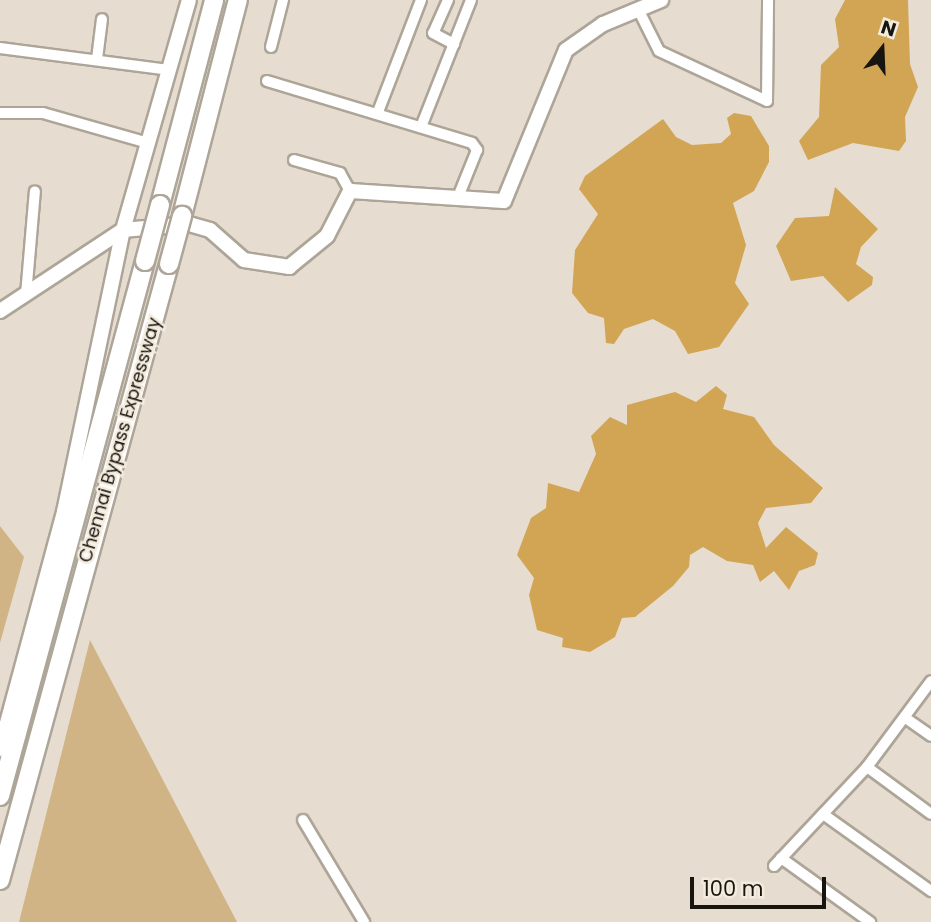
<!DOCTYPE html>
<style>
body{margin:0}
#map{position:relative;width:931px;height:922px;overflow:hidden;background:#e6ddd0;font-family:Poppins,sans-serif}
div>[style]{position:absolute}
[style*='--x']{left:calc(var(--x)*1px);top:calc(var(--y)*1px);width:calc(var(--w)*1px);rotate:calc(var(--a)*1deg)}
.green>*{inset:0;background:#d1b485}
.water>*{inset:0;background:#d2a554}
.roads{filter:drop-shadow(2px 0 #ada598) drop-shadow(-2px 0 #ada598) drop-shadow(0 2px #ada598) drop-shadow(0 -2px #ada598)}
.street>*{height:10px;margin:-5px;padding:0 5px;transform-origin:5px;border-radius:5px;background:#fff}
.secondary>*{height:14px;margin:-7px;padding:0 7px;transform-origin:7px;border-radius:7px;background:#fff}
.highway>*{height:18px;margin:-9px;padding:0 9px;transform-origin:9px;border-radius:9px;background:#fff}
.bridges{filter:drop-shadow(2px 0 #ada598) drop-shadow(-2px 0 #ada598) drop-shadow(0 2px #ada598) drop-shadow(0 -2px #ada598)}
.highway-bridge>*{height:18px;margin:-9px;padding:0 9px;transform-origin:9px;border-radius:9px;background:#fff}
span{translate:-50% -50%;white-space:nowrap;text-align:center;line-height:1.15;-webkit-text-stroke:5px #f3ebdd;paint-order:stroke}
.street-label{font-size:18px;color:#181510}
.north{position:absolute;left:847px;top:14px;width:70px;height:70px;-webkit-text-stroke:5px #f3ebdd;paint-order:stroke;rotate:18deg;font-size:19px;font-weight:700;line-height:28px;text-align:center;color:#181510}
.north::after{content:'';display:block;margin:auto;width:24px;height:32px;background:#181510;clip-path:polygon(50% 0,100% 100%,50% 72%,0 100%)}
.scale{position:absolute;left:690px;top:877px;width:136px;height:32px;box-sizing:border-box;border:4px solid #181510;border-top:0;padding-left:9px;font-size:21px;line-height:24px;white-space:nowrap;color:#181510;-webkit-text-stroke:5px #f3ebdd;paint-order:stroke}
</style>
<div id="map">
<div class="green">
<div style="clip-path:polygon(0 526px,24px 557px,0 643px)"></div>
<div style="clip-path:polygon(90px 640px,237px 922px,19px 922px)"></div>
</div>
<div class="water">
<div style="clip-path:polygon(845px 0,908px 0,910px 64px,918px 87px,905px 117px,906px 141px,899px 151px,853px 143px,808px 160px,799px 141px,819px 117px,821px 65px,839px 47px,835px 19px)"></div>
<div style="clip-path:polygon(734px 113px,751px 116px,769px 146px,769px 162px,754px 191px,733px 203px,746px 245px,735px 283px,749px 304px,719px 347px,688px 354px,675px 331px,653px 319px,624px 329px,614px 344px,606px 343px,604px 318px,588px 313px,572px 293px,575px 250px,598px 214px,579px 189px,585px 176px,663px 119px,676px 137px,692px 145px,721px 143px,731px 134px,727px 118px)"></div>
<div style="clip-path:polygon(835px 187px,878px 229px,861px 247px,856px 264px,873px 277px,872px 285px,848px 302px,823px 276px,791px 281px,776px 246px,795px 218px,829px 216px)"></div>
<div style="clip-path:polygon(716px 386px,727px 395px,723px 409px,754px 417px,774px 445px,823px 488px,811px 503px,766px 508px,758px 523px,766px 548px,786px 527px,818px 553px,815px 565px,799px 571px,789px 590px,774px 571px,760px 582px,753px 565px,727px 561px,703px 547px,690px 555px,689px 567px,673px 586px,635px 617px,622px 618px,615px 637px,590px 652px,562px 647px,563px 638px,537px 630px,529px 595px,534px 578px,517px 555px,531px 518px,546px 508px,548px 483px,579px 492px,596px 454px,591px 436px,610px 417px,627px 425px,627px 405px,675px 392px,696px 402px)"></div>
</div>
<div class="roads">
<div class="street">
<div style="--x:448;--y:0;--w:36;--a:114"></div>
<div style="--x:433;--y:33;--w:24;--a:28"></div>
<div style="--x:640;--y:13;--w:42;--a:63.4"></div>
<div style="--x:659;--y:51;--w:119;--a:24.8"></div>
<div style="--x:767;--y:101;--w:101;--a:-89.4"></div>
<div style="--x:271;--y:47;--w:49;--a:-75.7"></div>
<div style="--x:0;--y:48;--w:170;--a:7.4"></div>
<div style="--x:97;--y:59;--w:40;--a:-82.9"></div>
<div style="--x:267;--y:81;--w:214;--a:16.8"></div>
<div style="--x:472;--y:143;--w:9;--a:54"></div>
<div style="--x:477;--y:150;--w:51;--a:112"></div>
<div style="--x:378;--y:112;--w:120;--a:-69"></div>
<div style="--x:0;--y:113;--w:43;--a:0"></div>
<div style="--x:43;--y:113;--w:109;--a:15.9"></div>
<div style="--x:421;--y:127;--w:136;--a:-68.5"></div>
<div style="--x:294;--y:160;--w:48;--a:15.8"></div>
<div style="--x:340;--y:173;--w:21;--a:61"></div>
<div style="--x:26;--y:295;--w:104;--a:-85.1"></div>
<div style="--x:907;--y:719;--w:29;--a:35"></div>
<div style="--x:867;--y:767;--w:79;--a:36.3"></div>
<div style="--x:823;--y:814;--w:133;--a:35.5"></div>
<div style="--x:303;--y:820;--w:119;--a:59.1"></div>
<div style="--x:781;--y:858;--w:110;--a:35.7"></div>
<div style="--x:774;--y:866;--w:136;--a:-46.8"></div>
<div style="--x:867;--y:767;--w:107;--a:-53.3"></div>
</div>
<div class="secondary">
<div style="--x:0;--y:311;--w:147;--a:-33.4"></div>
<div style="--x:123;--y:230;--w:66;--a:-5.2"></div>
<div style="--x:189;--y:224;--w:22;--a:16"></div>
<div style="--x:210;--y:230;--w:45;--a:41.4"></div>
<div style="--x:244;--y:260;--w:46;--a:8.8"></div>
<div style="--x:289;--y:267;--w:49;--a:-39.2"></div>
<div style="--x:327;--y:236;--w:51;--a:-62.9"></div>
<div style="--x:350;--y:191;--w:154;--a:3.7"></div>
<div style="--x:504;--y:201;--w:163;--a:-67.7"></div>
<div style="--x:566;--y:50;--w:45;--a:-35.1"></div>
<div style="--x:603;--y:24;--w:63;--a:-22.5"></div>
<div style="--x:0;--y:749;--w:245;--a:-74.9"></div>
<div style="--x:64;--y:512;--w:288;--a:-78.2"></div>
<div style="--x:123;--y:230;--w:239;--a:-74"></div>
</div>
<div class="highway">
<div style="--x:160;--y:205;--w:212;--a:-75.2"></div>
<div style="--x:182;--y:216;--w:223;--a:-75.5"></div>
<div style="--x:0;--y:796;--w:554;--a:-74.84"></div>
<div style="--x:0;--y:880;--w:639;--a:-74.66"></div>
</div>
</div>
<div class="bridges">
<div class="highway-bridge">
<div style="--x:145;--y:261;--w:58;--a:-75"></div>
<div style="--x:169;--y:264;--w:50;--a:-74.8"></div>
</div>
</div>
<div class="street-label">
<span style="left:120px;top:440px;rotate:-74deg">Chennai Bypass Expressway</span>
</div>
<div class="north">N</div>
<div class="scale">100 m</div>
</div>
